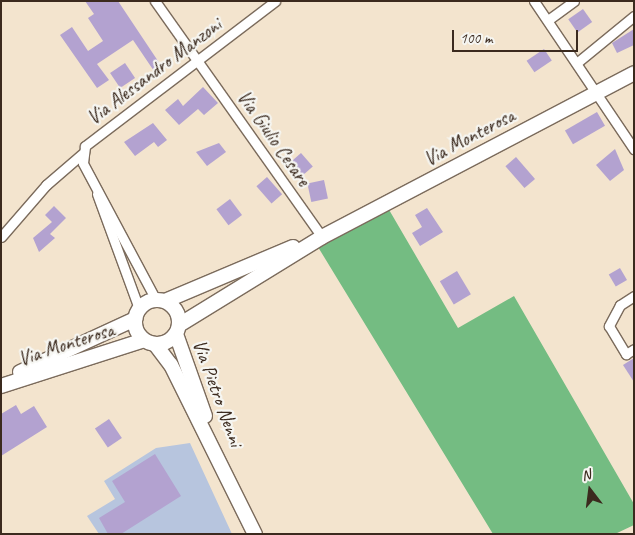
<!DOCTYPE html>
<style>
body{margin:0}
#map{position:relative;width:635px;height:535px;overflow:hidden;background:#f3e4ce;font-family:Caveat,sans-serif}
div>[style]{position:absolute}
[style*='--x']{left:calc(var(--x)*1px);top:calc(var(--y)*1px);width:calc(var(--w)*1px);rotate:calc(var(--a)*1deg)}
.industrial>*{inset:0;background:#b7c5de}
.forest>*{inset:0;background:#74bc82}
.building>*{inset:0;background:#b3a2d0;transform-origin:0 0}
.roads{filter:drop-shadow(1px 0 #7b6b5c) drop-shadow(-1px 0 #7b6b5c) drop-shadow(0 1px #7b6b5c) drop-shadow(0 -1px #7b6b5c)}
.street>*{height:9px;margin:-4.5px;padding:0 4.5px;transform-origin:4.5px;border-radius:4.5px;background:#fff}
.secondary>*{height:14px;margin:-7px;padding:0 7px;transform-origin:7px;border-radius:7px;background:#fff}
.secondary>.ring{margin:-7px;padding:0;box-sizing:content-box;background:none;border:14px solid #fff;border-radius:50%}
span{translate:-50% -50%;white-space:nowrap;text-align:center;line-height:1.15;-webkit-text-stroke:4.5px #f6f6f2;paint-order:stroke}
.street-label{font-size:20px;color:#3b2a1e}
.frame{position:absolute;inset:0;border:2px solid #3b2a1e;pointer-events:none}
.north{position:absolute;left:565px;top:465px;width:50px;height:50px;-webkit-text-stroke:4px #f6f6f2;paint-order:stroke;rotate:345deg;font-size:14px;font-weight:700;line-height:20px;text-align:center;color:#3b2a1e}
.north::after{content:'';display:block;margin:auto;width:18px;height:22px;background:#3b2a1e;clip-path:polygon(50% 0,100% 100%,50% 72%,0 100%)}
.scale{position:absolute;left:452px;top:30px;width:126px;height:22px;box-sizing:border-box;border:2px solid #3b2a1e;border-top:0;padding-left:6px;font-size:15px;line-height:18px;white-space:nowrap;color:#3b2a1e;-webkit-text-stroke:4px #f6f6f2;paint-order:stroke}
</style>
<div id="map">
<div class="industrial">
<div style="clip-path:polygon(190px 443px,232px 534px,99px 534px,87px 516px,115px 499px,104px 481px,156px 448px)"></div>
</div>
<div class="forest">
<div style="clip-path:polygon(388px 208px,458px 328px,514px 296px,634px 504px,634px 525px,615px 534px,493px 534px,318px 247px)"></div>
</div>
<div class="building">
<div style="clip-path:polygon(85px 1px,118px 1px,164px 70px,156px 74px,133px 40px,97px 64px,109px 80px,97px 88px,60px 35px,72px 27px,88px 51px,103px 41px,88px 18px,94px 14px)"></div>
<div style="left:583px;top:9px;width:16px;height:18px;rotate:55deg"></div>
<div style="clip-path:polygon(634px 29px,634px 45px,617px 53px,612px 43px)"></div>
<div style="left:544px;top:49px;width:14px;height:21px;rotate:56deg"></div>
<div style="left:125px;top:63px;width:18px;height:18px;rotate:56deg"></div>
<div style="clip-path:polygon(203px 87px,218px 103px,204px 115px,198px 109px,179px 125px,165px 110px,178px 99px,183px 106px)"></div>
<div style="left:597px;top:112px;width:16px;height:37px;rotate:60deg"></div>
<div style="clip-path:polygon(153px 123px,167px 140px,158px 147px,154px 142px,135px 156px,124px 142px)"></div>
<div style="clip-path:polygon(219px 143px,226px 152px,207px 166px,196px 152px)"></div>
<div style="clip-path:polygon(615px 149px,624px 170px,610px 181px,596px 165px)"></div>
<div style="left:301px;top:153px;width:18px;height:14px;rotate:49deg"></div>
<div style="left:516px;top:157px;width:29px;height:14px;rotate:49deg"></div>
<div style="left:267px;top:177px;width:23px;height:14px;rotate:49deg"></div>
<div style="left:324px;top:180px;width:19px;height:17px;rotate:78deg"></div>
<div style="left:230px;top:199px;width:20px;height:17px;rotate:53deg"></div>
<div style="clip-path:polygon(54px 206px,66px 218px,50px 234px,55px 238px,39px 252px,33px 238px,52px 222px,45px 215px)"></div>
<div style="clip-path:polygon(427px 208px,443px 232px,420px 246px,412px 233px,422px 227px,415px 215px)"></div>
<div style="left:620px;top:268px;width:14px;height:13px;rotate:60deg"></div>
<div style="left:457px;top:271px;width:27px;height:20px;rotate:59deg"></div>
<div style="clip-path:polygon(634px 358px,634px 382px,623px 365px)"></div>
<div style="clip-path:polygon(16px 405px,21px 414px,34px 406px,47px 427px,1px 456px,1px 414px)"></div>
<div style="left:109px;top:419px;width:23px;height:17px;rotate:56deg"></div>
<div style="clip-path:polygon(155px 454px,181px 496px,121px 534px,108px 534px,99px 518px,125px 502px,112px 481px)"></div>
</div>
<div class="roads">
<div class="street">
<div style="--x:155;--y:1;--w:289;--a:54.7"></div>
<div style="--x:534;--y:1;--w:179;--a:56"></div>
<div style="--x:548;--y:20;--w:32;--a:-36"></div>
<div style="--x:579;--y:61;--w:71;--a:-39.3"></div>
<div style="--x:97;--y:194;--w:122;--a:69.9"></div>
<div style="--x:1;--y:237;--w:69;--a:-49.1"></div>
<div style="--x:46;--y:185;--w:48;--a:-40.7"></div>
<div style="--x:634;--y:296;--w:17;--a:147"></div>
<div style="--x:620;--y:305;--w:24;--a:118"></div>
<div style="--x:609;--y:326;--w:33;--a:59"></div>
<div style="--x:626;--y:354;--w:9;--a:-32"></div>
<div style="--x:156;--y:300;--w:155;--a:-118.1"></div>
<div style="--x:83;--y:163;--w:17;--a:-83"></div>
<div style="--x:85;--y:146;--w:239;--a:-37.3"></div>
</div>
<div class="secondary">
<div class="ring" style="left:135px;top:300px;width:30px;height:30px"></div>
<div style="--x:165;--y:301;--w:139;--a:-22.9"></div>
<div style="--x:179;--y:325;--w:168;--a:-31.6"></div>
<div style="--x:322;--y:237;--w:352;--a:-27.7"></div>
<div style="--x:176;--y:334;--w:87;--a:70.5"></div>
<div style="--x:155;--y:344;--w:26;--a:53"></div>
<div style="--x:171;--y:365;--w:189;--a:63.6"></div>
<div style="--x:20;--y:372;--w:127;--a:-24.7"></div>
<div style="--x:1;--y:386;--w:150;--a:-17.8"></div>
</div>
</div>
<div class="street-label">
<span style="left:154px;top:71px;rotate:-37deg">Via Alessandro Manzoni</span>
<span style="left:469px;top:137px;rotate:-28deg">Via Monterosa</span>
<span style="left:274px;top:138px;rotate:55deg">Via Giulio Cesare</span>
<span style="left:66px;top:344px;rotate:-18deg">Via Monterosa</span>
<span style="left:218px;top:393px;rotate:70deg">Via Pietro Nenni</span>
</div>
<div class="frame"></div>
<div class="north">N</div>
<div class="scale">100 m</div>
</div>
